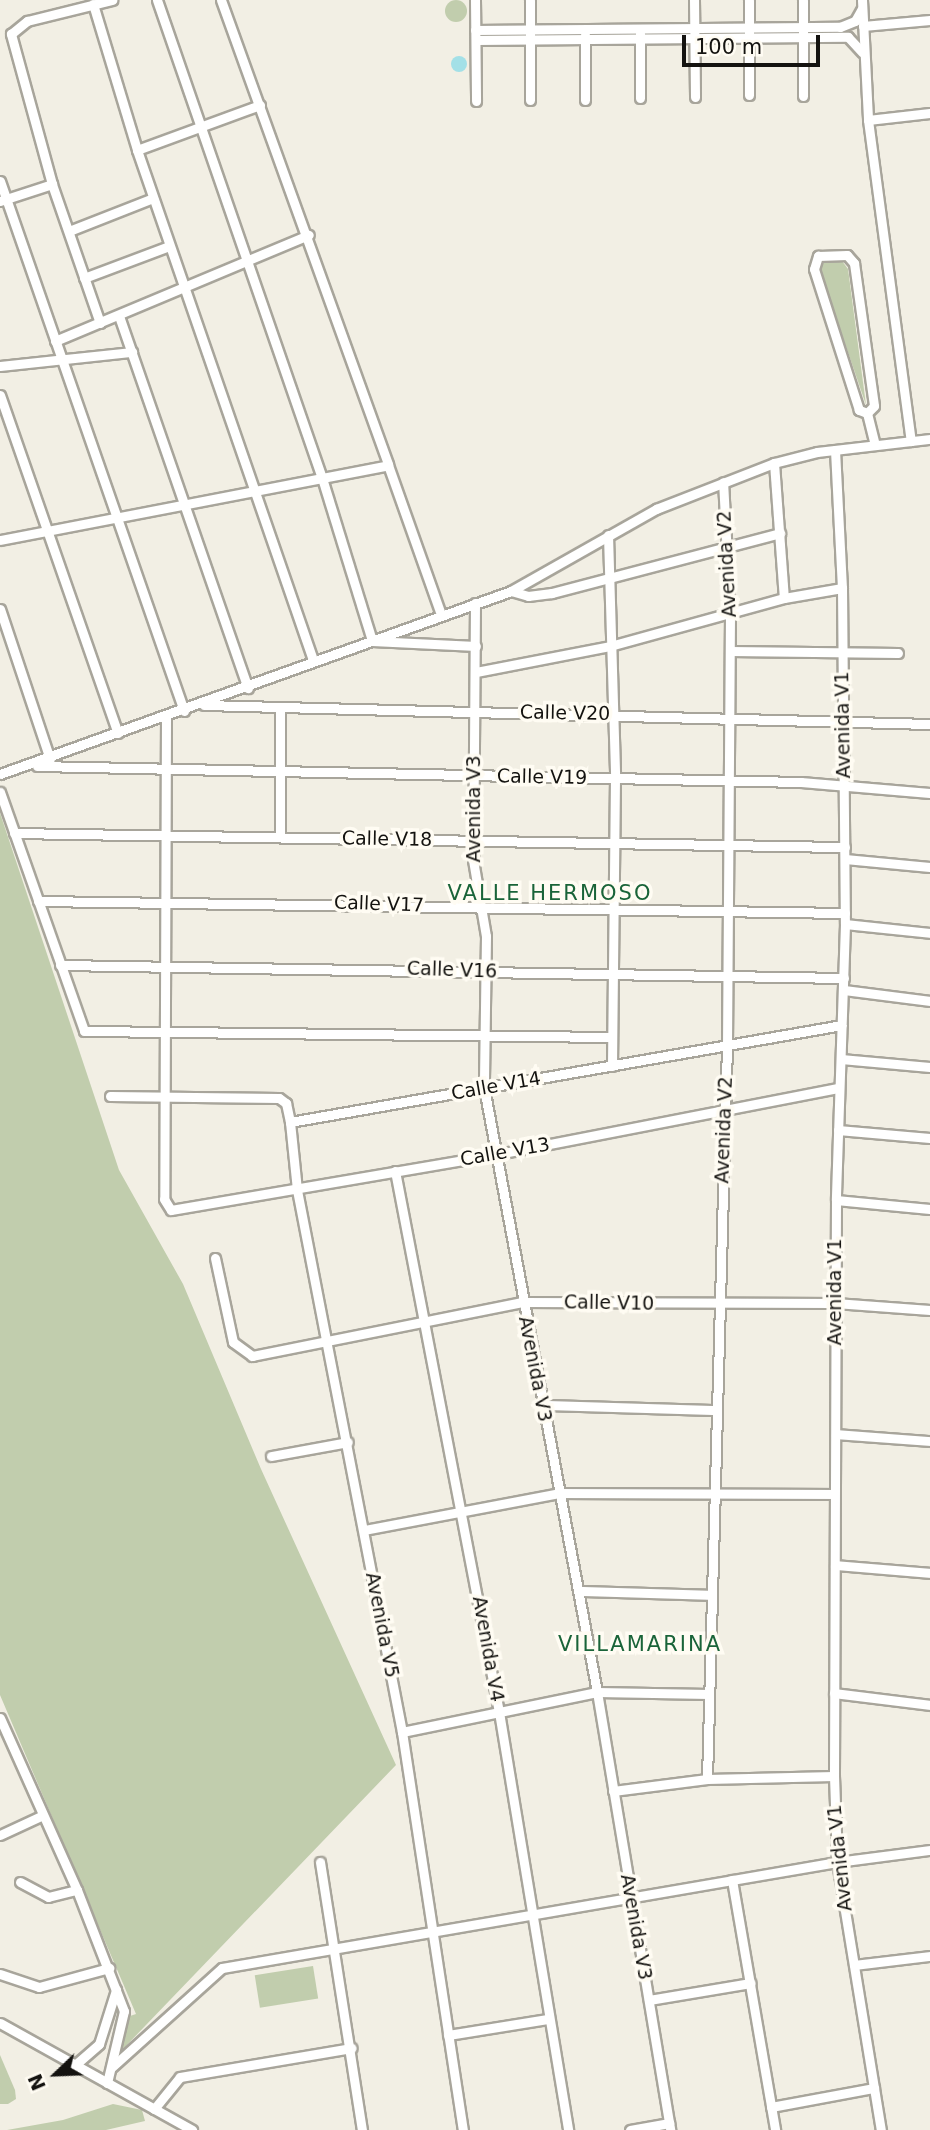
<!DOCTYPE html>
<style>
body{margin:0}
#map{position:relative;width:930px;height:2130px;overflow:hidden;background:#f2efe4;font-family:"DejaVu Sans",sans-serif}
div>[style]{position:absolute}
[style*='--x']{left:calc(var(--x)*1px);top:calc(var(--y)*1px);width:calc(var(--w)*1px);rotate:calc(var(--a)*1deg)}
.green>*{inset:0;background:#c1cdad;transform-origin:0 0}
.round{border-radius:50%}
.water>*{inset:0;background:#a3e0e7}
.roads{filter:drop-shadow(2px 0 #a8a59b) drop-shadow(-2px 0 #a8a59b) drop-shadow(0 2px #a8a59b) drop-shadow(0 -2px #a8a59b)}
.minor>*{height:9px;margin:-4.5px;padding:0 4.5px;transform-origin:4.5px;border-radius:4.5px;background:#fff}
span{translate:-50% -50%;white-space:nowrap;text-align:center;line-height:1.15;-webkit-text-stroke:7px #fffcf3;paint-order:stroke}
.street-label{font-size:19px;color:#141310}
.neighbourhood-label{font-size:21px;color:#1a6439;letter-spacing:2px}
.north{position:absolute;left:21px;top:2039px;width:70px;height:70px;-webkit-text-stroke:5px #fffcf3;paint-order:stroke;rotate:247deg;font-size:19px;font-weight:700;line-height:28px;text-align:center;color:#141310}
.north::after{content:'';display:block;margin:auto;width:24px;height:32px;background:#141310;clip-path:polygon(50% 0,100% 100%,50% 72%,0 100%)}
.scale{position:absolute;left:682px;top:35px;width:138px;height:32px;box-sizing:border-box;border:4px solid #141310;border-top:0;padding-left:9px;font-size:21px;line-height:24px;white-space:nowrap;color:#141310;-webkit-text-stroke:5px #fffcf3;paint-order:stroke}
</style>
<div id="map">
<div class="green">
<div class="round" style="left:445px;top:0;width:22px;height:22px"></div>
<div style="clip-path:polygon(842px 261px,848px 269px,866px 405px,820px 270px,824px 262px)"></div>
<div style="clip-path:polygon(0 813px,119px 1170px,183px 1284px,261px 1469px,396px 1765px,121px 2051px,130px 2016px,136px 2014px,0 1695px)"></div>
<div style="left:313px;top:1966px;width:33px;height:59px;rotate:81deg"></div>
<div style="clip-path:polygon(0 2055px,15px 2090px,16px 2099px,8px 2104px,0 2104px)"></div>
<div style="clip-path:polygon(113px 2104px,142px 2110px,145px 2121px,106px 2130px,7px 2130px,63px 2120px)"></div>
</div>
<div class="water">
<div class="round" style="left:451px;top:56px;width:16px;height:16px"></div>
</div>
<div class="roads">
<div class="minor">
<div style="--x:157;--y:0;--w:506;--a:70.96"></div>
<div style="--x:322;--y:478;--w:170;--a:72.9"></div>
<div style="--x:372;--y:641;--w:104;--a:2.8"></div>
<div style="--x:221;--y:0;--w:494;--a:70.2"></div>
<div style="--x:475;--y:0;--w:101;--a:89.4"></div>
<div style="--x:530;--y:0;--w:100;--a:90"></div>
<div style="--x:694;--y:0;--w:97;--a:89.4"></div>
<div style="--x:749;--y:0;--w:95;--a:90"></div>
<div style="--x:803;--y:0;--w:96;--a:90"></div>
<div style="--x:862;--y:0;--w:120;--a:87.1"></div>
<div style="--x:868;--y:120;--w:324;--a:82.4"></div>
<div style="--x:93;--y:4;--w:152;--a:73.2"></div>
<div style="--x:137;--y:150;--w:540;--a:70.96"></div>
<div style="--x:863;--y:26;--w:67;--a:-5.1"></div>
<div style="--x:475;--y:30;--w:365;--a:-0.5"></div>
<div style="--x:840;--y:27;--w:16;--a:-22"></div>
<div style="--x:855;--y:21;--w:13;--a:-61"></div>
<div style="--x:640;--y:33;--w:65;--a:90"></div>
<div style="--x:585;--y:35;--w:65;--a:90"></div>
<div style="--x:476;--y:40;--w:372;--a:-0.5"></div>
<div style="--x:848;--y:37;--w:21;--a:47"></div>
<div style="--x:868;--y:120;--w:62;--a:-6.4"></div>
<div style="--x:137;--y:150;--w:131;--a:-20.1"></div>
<div style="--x:0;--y:181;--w:561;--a:70.85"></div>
<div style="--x:0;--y:201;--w:55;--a:-18.1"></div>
<div style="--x:69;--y:231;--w:90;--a:-21.4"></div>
<div style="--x:847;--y:255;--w:11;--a:49"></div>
<div style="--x:854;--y:263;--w:144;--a:82"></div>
<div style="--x:874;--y:406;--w:10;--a:135"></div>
<div style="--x:867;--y:413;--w:9;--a:-159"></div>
<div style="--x:859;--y:410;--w:148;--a:-107.7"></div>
<div style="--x:814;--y:269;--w:14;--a:-73"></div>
<div style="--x:818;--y:256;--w:29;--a:-2"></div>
<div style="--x:84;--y:278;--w:91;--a:-20.6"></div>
<div style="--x:119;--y:316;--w:394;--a:70.9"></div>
<div style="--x:100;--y:323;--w:147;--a:-109.1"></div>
<div style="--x:52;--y:184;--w:156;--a:-105.3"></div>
<div style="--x:11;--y:34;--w:21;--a:-39"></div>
<div style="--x:27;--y:21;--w:88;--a:-13.9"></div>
<div style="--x:55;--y:341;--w:275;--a:-22.7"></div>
<div style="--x:0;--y:366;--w:133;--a:-6.1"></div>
<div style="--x:0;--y:395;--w:358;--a:70.8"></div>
<div style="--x:867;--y:413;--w:32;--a:76"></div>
<div style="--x:835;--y:450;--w:138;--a:87.1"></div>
<div style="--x:842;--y:588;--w:336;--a:89.5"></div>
<div style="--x:845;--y:924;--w:276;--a:91.9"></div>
<div style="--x:836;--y:1200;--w:576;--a:90.2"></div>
<div style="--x:834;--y:1776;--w:86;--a:88"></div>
<div style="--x:837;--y:1862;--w:272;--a:80.7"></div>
<div style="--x:774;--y:463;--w:135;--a:85.8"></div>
<div style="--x:608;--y:535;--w:243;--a:88.3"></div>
<div style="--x:615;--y:778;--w:288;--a:90.6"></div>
<div style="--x:0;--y:540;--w:395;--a:-10.9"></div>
<div style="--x:388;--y:465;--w:159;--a:70.5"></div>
<div style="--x:511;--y:591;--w:18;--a:16"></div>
<div style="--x:528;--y:596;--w:24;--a:-7"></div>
<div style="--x:552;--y:593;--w:236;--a:-14.7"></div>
<div style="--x:475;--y:603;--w:257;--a:90.4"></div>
<div style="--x:473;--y:860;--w:77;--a:80.3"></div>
<div style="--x:486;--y:936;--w:152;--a:90.8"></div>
<div style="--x:484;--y:1088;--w:614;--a:79.4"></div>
<div style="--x:597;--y:1692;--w:444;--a:80.5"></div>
<div style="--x:0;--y:609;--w:158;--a:71.6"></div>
<div style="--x:730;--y:651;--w:168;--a:0.7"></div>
<div style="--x:476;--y:672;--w:136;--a:-11"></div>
<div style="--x:610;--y:646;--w:180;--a:-15.4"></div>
<div style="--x:784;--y:598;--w:59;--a:-9.8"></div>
<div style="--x:204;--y:705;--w:726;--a:1.5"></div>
<div style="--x:166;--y:717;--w:482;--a:90.2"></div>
<div style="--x:164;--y:1199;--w:13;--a:58"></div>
<div style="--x:171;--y:1210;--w:327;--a:-9.7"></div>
<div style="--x:493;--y:1155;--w:352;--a:-11"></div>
<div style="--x:37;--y:766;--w:764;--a:1.2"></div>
<div style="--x:801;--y:782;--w:129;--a:4.9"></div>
<div style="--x:0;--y:774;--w:543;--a:-19.7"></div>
<div style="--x:511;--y:591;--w:167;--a:-29.5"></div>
<div style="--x:656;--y:509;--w:127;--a:-21.3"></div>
<div style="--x:774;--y:463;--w:44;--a:-14.3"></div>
<div style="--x:817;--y:452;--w:114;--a:-6.6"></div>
<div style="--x:0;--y:792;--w:253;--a:70.6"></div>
<div style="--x:84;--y:1031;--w:528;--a:0.65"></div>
<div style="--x:14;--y:833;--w:831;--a:0.97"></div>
<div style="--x:280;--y:836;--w:127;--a:-90"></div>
<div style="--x:845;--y:859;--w:85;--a:5.4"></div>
<div style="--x:38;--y:901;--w:807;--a:0.85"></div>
<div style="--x:845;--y:924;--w:85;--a:6"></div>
<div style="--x:60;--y:965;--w:784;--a:0.95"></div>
<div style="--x:844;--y:990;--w:87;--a:7.3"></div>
<div style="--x:841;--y:1059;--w:89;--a:5.1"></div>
<div style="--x:110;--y:1096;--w:169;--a:0.7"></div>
<div style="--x:279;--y:1098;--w:9;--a:36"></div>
<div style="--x:286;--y:1103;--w:19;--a:78"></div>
<div style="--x:290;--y:1122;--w:560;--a:-9.97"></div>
<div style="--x:290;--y:1122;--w:68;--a:84.1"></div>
<div style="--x:297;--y:1190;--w:552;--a:79.04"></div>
<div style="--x:402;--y:1732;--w:403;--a:81.3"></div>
<div style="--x:838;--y:1130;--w:92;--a:5"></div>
<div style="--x:395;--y:1171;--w:551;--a:79.12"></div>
<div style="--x:499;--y:1712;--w:424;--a:80.6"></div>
<div style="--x:836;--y:1200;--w:94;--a:5.5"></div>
<div style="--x:215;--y:1258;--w:86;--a:77.9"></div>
<div style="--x:233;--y:1342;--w:24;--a:36"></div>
<div style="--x:252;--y:1356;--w:275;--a:-11.3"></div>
<div style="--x:522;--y:1302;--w:313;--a:0.2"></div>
<div style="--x:835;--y:1303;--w:95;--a:4.2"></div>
<div style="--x:543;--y:1405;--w:173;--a:1.7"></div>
<div style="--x:836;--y:1434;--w:94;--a:4.3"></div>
<div style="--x:271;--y:1456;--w:78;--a:-10.3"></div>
<div style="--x:364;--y:1530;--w:198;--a:-10.7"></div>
<div style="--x:559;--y:1493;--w:275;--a:0.2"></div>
<div style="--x:835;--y:1565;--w:95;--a:4.8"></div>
<div style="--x:579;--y:1591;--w:132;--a:1.7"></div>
<div style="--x:834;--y:1693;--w:97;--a:7.1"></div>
<div style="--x:0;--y:1718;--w:188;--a:65.9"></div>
<div style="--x:77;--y:1890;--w:130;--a:68.8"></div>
<div style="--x:124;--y:2011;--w:74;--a:103.3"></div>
<div style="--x:402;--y:1732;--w:199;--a:-11.6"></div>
<div style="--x:597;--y:1692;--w:112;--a:1"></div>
<div style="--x:707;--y:1779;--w:734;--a:-88.44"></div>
<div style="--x:727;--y:1045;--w:431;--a:-89.6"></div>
<div style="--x:730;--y:614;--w:132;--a:-93"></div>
<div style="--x:613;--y:1791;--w:95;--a:-7.3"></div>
<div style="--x:707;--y:1779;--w:127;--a:-1.4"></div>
<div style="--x:0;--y:1835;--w:47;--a:-24.9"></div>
<div style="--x:320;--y:1862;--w:271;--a:81.1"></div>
<div style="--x:732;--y:1880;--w:254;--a:80.2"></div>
<div style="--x:20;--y:1882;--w:32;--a:28"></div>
<div style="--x:48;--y:1897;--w:30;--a:-14"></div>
<div style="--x:854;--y:1965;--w:77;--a:-6.8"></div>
<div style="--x:0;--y:1974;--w:41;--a:18.4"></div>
<div style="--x:39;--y:1987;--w:73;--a:-15.2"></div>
<div style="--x:649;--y:2000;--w:103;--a:-9.5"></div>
<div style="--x:0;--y:2023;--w:220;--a:29.1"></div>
<div style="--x:448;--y:2035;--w:101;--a:-9.1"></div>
<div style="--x:75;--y:2065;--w:32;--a:-41"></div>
<div style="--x:99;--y:2044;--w:57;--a:-72.5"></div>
<div style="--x:112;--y:2067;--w:148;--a:-42"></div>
<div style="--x:222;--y:1968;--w:624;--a:-9.78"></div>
<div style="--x:837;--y:1862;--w:94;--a:-7.4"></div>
<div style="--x:771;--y:2107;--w:105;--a:-10.5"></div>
<div style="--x:154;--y:2109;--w:41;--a:-50.9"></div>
<div style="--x:180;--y:2077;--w:174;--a:-9.6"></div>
<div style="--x:630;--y:2130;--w:40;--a:-10"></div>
</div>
</div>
<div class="street-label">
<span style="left:727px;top:564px;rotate:-93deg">Avenida V2</span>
<span style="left:565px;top:713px;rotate:1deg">Calle V20</span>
<span style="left:843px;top:725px;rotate:-91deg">Avenida V1</span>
<span style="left:542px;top:777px;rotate:1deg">Calle V19</span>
<span style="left:474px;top:809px;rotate:-90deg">Avenida V3</span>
<span style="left:387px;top:839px;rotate:1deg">Calle V18</span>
<span style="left:379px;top:904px;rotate:2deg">Calle V17</span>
<span style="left:452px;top:970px;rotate:2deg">Calle V16</span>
<span style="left:496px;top:1086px;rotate:-10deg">Calle V14</span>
<span style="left:724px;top:1130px;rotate:-88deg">Avenida V2</span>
<span style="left:505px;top:1152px;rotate:-10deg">Calle V13</span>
<span style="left:835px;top:1292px;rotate:-90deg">Avenida V1</span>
<span style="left:609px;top:1303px;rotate:1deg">Calle V10</span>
<span style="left:535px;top:1369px;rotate:79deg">Avenida V3</span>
<span style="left:382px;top:1625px;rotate:79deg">Avenida V5</span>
<span style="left:488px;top:1649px;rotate:80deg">Avenida V4</span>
<span style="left:840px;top:1858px;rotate:-96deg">Avenida V1</span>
<span style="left:636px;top:1927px;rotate:80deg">Avenida V3</span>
</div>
<div class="neighbourhood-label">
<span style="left:550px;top:893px">VALLE HERMOSO</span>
<span style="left:640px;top:1644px">VILLAMARINA</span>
</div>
<div class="north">N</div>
<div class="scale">100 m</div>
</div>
